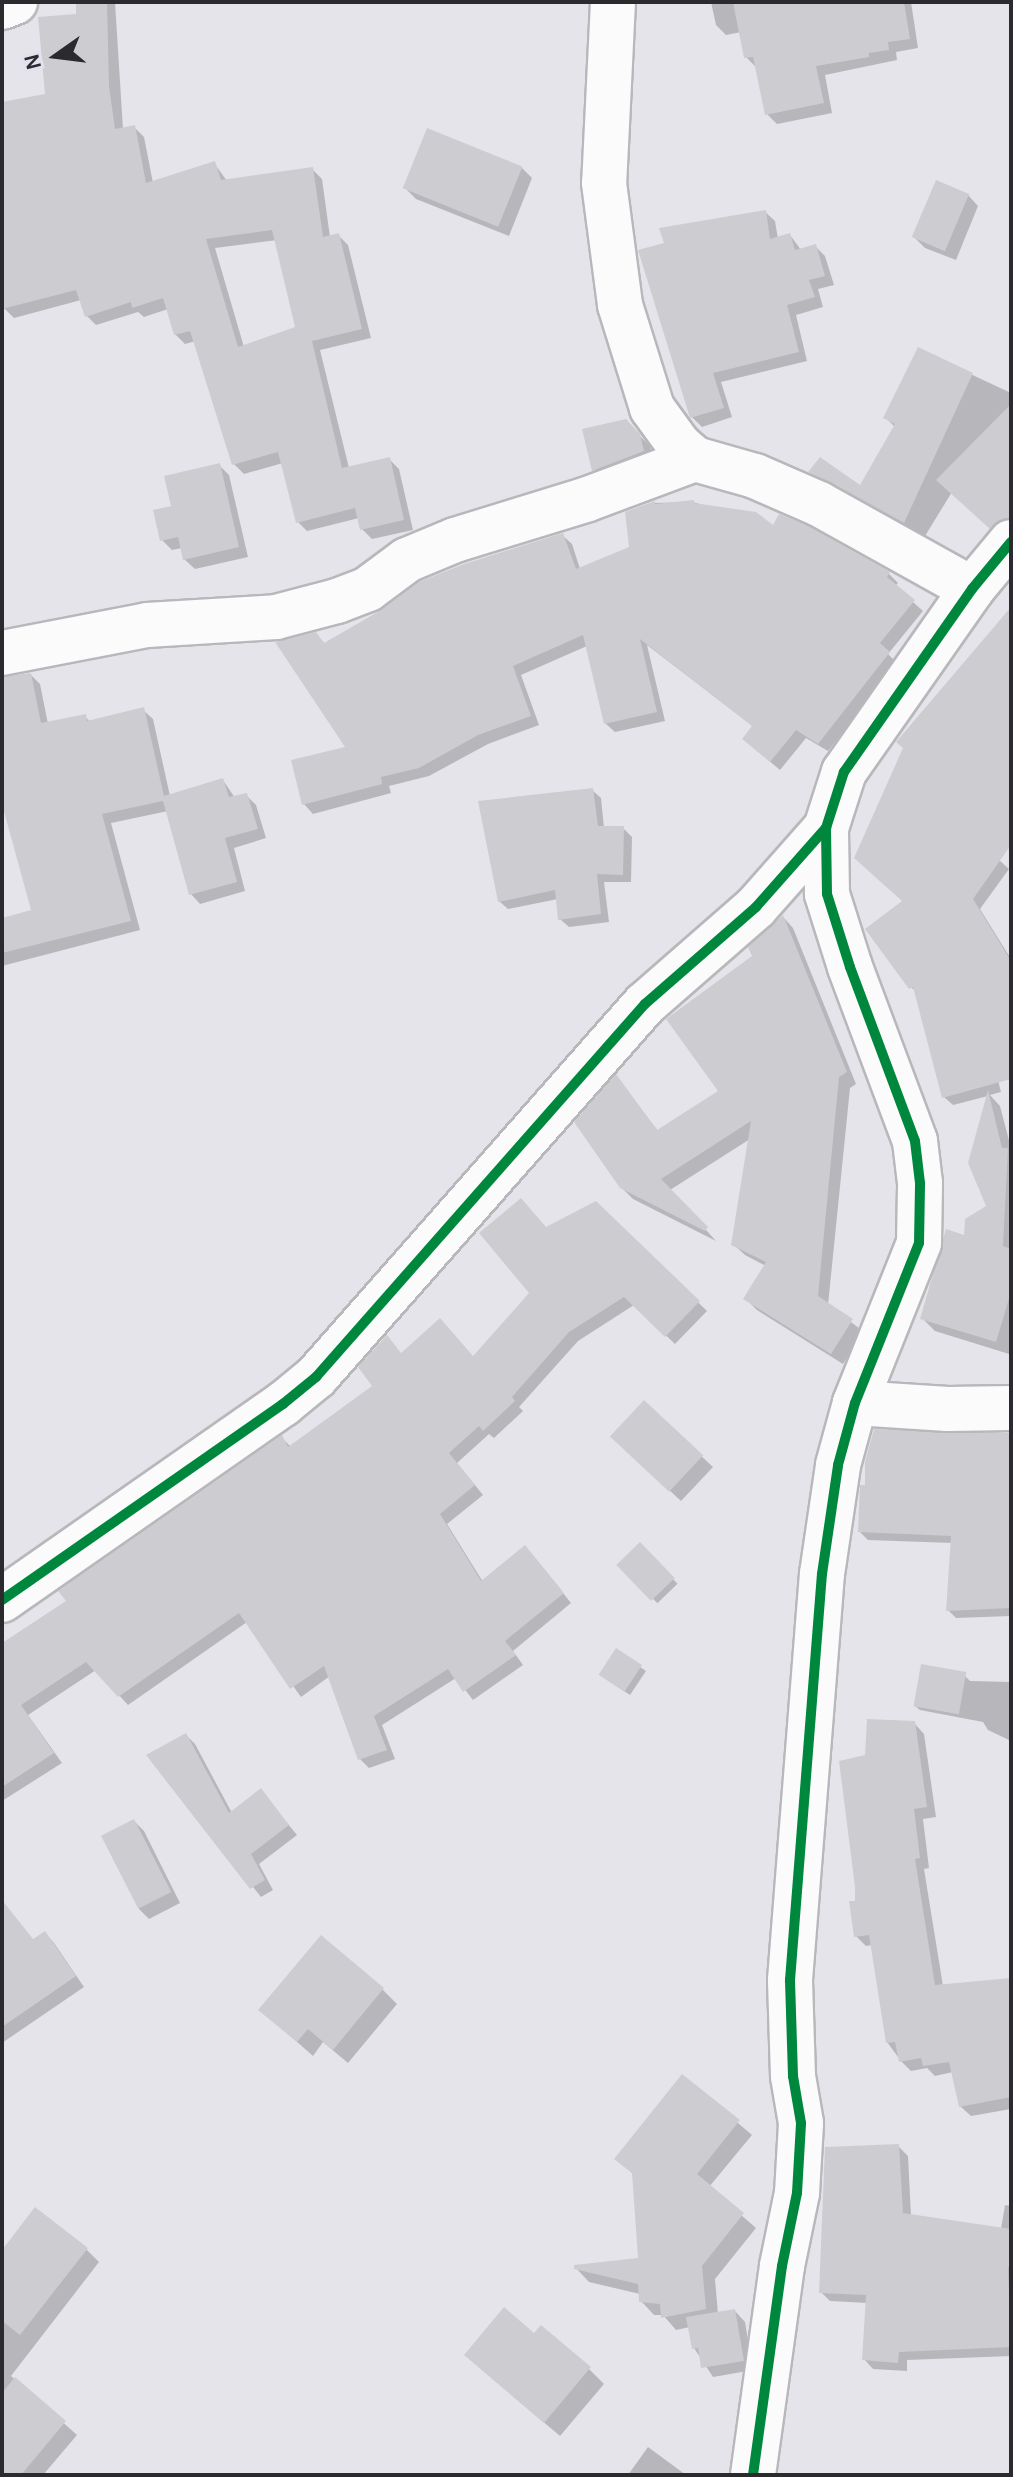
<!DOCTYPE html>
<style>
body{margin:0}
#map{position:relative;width:1013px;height:2477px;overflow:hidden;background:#e5e4ea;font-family:Karla,sans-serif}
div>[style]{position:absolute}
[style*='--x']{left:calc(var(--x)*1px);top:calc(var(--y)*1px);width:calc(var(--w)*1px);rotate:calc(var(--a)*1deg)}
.shadow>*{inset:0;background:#0003;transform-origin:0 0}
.building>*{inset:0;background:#cdcdd1;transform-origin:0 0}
.roads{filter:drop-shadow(2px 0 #b8b8bc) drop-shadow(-2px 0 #b8b8bc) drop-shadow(0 2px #b8b8bc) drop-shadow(0 -2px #b8b8bc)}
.minor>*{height:44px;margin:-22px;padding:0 22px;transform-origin:22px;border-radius:22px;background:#fbfbfc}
.cycleway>*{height:10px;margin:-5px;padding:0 5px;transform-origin:5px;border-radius:5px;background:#00873e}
span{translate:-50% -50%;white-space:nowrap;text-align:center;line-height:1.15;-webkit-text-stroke:6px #e3e1ed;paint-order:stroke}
.frame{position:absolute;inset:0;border:4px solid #2b2b2f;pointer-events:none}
.north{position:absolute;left:16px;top:16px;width:80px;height:80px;-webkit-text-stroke:6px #e3e1ed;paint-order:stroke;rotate:256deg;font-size:22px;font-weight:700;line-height:32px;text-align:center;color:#2b2b2f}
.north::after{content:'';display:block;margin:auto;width:28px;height:36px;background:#2b2b2f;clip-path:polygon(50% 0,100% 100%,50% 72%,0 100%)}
</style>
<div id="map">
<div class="shadow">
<div style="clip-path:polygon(evenodd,78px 2px,115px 2px,123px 129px,134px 127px,144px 137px,153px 183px,214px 163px,227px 181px,312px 169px,322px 179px,330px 237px,338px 235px,348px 245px,371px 338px,320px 350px,349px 468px,389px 459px,399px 469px,413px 530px,372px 539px,362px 529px,359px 518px,307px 531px,298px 522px,283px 463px,244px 474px,234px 464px,196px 341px,185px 344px,175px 334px,168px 309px,144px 317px,138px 312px,96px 325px,86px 315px,81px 300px,14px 318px,4px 308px,2px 104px,47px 96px,78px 15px,78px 2px,277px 240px,298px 328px,244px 347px,215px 248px,277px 240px)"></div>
<div style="clip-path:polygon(711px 2px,911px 2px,918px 48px,896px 52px,897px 60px,825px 75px,832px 113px,777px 124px,767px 114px,756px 67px,746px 57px,741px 32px,726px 35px,716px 25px)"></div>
<div style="clip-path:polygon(522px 168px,532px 178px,509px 236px,416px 199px,406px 189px)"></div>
<div style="clip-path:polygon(968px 195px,978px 206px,956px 260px,925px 248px,915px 238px)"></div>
<div style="clip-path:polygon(765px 212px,775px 221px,778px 239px,790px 235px,801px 250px,815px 246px,825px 256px,834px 285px,818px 289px,823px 307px,796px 315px,807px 361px,721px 382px,732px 417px,702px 427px,692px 417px)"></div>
<div style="clip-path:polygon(919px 350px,1011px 393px,1011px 528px,1000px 536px,952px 492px,925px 536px,819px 480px,811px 472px,861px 488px,896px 428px,886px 418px)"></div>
<div style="clip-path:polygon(625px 421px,650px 446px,653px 461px,604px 480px,594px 470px)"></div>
<div style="clip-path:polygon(219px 465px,229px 475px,248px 557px,195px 569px,184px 559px,182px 548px,172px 550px,162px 540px,173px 507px)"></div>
<div style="clip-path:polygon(693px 502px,774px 528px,888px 573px,898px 583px,895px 586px,923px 611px,888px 654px,897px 663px,828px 751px,806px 738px,780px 770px,754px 748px,754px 727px,647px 645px,665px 721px,615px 732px,605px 723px,587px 646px,521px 675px,539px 725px,488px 744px,429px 776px,389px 786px,391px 793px,313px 814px,304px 804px,294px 762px,348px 748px,316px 634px,326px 645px,562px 535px,572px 544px,580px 569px,631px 548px,654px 503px)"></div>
<div style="clip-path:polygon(1011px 610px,1011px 842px,998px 859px,1009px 869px,980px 909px,1011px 959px,1011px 1067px,997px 1076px,1001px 1092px,990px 1095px,1000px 1106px,1011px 1148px,1009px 1354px,935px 1331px,922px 1318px,966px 1237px,988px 1207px,988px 1096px,953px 1105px,944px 1097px,917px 993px,911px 987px,905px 901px)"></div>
<div style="clip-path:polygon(31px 675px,40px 684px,48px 724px,85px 717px,91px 722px,143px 710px,153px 719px,170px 796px,223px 780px,235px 798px,246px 795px,256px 805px,266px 838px,234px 848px,245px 891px,200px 904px,191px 894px,168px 811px,111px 823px,140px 930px,2px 966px,2px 920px,33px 912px,2px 796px,2px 679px)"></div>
<div style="clip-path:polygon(592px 790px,601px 798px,604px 828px,623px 828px,632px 837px,631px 882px,604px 882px,609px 922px,569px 927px,560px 919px,558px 899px,508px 909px,499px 901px)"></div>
<div style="clip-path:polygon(783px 917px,793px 928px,856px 1084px,850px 1088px,828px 1305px,863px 1331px,843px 1364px,757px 1310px,746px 1299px,766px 1266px,745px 1255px,733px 1244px,750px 1139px,670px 1190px,716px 1241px,633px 1199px,621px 1187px,616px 1077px,658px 1131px,721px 1092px,754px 956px)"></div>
<div style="clip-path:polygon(596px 1203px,707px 1311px,675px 1344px,634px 1305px,578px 1341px,519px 1407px,523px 1411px,494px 1438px,489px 1434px,457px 1463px,483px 1495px,447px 1524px,483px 1582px,533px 1556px,571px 1603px,513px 1651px,523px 1665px,473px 1700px,456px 1678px,382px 1725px,395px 1759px,369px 1768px,360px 1759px,330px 1676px,301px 1697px,247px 1622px,128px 1705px,96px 1670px,28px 1715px,62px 1763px,2px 1801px,2px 1645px,69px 1602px,282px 1438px,291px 1447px,375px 1387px,402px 1355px,474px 1358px,532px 1293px,547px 1229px)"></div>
<div style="clip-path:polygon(644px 1403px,713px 1467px,681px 1501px,623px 1447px)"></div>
<div style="clip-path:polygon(1011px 1435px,1011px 1616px,956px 1618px,948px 1610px,953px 1543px,868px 1540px,860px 1532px)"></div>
<div style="left:640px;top:1545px;width:54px;height:28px;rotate:46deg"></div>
<div style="clip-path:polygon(617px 1651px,646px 1671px,630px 1695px,606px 1679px)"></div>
<div style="clip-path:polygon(965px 1676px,970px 1681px,1011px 1682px,1011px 1741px,988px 1730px,983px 1722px,920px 1710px,915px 1706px)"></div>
<div style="clip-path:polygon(914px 1723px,924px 1734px,936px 1817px,923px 1819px,929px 1868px,924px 1869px,943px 1986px,1011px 1980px,1011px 2109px,971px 2116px,960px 2106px,953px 2072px,935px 2076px,927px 2068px,911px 2071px,901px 2061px,887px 2042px,872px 1945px,866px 1946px,856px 1936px,867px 1757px)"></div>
<div style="clip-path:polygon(186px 1735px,195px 1744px,232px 1813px,261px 1791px,297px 1835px,259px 1864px,273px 1890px,261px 1897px,149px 1755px)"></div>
<div style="clip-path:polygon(134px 1821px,144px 1831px,180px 1903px,149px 1919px,139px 1909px)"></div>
<div style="clip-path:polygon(2px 1903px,38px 1948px,45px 1933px,54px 1943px,84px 1987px,2px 2043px)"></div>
<div style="clip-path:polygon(382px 1989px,397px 2004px,348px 2063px,323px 2042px,313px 2056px,261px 2010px)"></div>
<div style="clip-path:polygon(683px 2076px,752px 2135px,709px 2187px,756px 2228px,715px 2279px,718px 2314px,735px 2311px,745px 2322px,753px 2370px,713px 2377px,694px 2348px,690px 2327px,676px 2330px,663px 2315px,654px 2315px,641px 2301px,640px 2294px,589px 2282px,576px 2268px,640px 2260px,634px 2175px,617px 2159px)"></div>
<div style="clip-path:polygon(898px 2146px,908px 2156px,911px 2216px,1001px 2229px,1005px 2205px,1011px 2206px,1011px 2356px,907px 2360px,907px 2371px,873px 2369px,864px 2359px,868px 2303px,830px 2301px,821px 2292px)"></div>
<div style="clip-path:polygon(86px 2249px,99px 2262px,11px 2376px,77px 2435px,43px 2475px,2px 2475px,2px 2253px)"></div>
<div style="clip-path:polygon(535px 2336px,589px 2369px,604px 2384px,560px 2436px,481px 2369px)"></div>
<div style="clip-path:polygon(648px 2447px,686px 2475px,628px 2475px)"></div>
</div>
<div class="building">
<div style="clip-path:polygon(evenodd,76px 2px,107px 2px,109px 86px,115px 129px,135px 125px,146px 183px,215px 161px,221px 180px,313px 167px,323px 237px,339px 233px,362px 329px,312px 341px,342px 468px,390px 457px,404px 520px,360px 530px,355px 508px,296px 523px,278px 452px,232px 465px,190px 331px,174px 335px,163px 298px,132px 308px,131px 302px,85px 317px,76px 290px,2px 309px,2px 102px,45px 94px,38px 17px,76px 14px,76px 2px,272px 230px,295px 327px,238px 347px,206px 239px,272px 230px)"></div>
<div style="clip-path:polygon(733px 2px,904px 2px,910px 39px,888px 42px,889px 50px,869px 53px,869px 57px,816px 66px,824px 103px,765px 115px,753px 57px,744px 58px)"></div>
<div style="left:427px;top:128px;width:103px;height:65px;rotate:22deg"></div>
<div style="left:936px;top:180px;width:36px;height:62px;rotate:23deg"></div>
<div style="clip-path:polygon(766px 210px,770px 239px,790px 233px,795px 250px,816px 244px,825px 276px,809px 280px,815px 297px,787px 305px,799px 352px,713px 373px,724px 408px,690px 418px,638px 250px,664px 243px,659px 228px)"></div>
<div style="clip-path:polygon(918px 347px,973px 373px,904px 523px,808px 472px,820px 457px,860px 485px,895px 424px,883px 418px)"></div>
<div style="clip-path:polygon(1011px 404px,1011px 518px,1002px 519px,990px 529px,936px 480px)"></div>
<div style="clip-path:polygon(626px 419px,640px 434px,644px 451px,592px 471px,582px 429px)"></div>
<div style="clip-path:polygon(220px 463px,239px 547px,183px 560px,178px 537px,160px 541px,153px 510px,171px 506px,164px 476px)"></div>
<div style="clip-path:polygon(694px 500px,694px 503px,756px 512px,773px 525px,779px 514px,808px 526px,890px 572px,887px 577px,915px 600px,880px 643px,890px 652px,818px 744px,796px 730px,770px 762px,742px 739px,752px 726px,640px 639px,657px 712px,604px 724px,583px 635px,513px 666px,531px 716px,478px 735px,419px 768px,381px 777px,382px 784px,302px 805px,291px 760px,345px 747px,275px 642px,316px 632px,324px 643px,383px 609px,419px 582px,464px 564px,563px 533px,576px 569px,629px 547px,625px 512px,655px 501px,655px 504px)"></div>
<div style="clip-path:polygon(1011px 607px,1011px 845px,973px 899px,1011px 961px,1011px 1079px,942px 1098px,913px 987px,909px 989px,865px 929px,902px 901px,854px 858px,903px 748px,896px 742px)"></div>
<div style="clip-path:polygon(31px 673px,41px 723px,86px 714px,87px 721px,144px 707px,164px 796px,223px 778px,229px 797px,247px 793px,258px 829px,225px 838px,237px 882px,189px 895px,163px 801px,102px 814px,131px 921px,2px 953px,2px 918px,31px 910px,2px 804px,2px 677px)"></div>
<div style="clip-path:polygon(593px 788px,598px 826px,624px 826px,623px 875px,597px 874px,601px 914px,558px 920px,555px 890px,498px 902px,478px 801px)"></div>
<div style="clip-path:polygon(783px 915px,847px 1072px,839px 1077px,818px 1296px,853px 1319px,831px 1354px,743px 1299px,766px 1262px,731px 1245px,751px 1121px,661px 1179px,708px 1227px,705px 1231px,620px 1188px,574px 1122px,616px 1074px,657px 1130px,718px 1091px,666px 1019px,752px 956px,748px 947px)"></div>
<div style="clip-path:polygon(988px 1090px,1002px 1148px,1008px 1148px,1003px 1246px,1011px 1249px,1011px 1292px,996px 1342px,920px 1319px,946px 1229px,964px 1235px,965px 1219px,986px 1206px,968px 1163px)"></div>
<div style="clip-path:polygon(521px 1198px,546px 1227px,596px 1201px,700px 1301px,665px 1337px,624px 1297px,569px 1332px,512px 1397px,515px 1401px,483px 1431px,479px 1426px,449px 1453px,475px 1485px,440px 1514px,481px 1581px,525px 1545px,564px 1593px,505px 1641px,516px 1655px,463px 1692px,448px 1669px,374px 1716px,387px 1750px,358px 1760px,324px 1666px,290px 1689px,239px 1613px,118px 1697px,86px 1662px,21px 1705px,54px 1753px,2px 1787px,2px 1643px,66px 1601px,58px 1591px,282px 1435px,288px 1447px,372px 1386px,358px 1367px,387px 1335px,401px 1353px,440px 1318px,473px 1356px,529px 1293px,479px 1233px)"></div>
<div style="left:644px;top:1400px;width:81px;height:50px;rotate:43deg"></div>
<div style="clip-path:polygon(874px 1429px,1011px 1433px,1011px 1608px,946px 1611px,951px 1536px,858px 1532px,860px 1485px,865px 1485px,865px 1462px)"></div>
<div style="left:640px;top:1542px;width:50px;height:33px;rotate:46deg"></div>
<div style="left:616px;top:1648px;width:31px;height:32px;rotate:33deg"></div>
<div style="left:921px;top:1664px;width:46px;height:43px;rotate:10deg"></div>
<div style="clip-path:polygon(867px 1719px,915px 1721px,927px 1807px,914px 1809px,920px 1858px,915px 1859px,935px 1985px,1011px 1978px,1011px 2097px,959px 2107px,949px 2062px,923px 2066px,921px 2058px,899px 2062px,895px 2042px,886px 2043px,869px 1935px,854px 1937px,849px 1901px,855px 1901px,855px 1887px,839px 1761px,865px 1755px)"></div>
<div style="clip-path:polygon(186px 1733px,229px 1813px,261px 1788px,289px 1825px,251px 1854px,265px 1880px,250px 1889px,146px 1755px)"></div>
<div style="left:134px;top:1819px;width:82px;height:37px;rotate:63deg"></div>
<div style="clip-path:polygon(2px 1900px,33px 1939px,45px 1931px,76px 1976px,2px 2027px)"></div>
<div style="clip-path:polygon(321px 1935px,384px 1988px,333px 2050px,308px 2029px,297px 2042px,258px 2010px)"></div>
<div style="clip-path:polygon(682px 2074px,740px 2120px,697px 2174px,744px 2213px,702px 2266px,706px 2309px,661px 2318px,660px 2304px,639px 2302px,638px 2284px,574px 2269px,574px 2265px,638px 2258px,632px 2173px,614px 2159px)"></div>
<div style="clip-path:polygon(899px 2144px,903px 2213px,1011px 2229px,1011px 2268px,1008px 2267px,1011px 2347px,899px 2352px,898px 2363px,862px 2360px,866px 2295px,819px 2293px,825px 2147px)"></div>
<div style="clip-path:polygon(35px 2207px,88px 2248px,20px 2335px,2px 2321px,2px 2250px)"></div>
<div style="clip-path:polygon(504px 2307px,534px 2333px,541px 2325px,591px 2367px,544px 2423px,464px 2355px)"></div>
<div style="clip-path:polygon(735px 2309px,744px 2361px,701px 2368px,698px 2348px,692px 2349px,686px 2317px)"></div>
<div style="clip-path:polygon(15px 2377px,66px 2421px,21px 2475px,2px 2475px,2px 2393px)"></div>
</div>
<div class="roads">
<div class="minor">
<div style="--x:613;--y:2;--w:181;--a:92.8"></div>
<div style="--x:604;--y:183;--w:123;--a:82.5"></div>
<div style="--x:620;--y:305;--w:108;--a:72.7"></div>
<div style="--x:652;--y:408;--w:46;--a:53.9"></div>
<div style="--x:679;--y:445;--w:21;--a:41"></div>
<div style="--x:695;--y:459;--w:62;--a:15.8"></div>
<div style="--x:755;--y:476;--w:70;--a:23.6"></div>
<div style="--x:819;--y:504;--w:175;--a:29.1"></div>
<div style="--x:2;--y:7;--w:14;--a:-21"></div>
<div style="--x:2;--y:653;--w:148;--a:-10.9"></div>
<div style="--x:147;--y:625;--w:129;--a:-3.5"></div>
<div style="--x:276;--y:617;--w:63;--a:-14.7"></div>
<div style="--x:337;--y:601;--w:33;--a:-21"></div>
<div style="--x:368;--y:589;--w:49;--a:-36.6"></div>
<div style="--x:407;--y:560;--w:52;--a:-22.6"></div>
<div style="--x:455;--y:540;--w:139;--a:-17.1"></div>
<div style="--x:588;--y:499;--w:114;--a:-20.5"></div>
<div style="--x:855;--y:1403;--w:93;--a:3.7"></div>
<div style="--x:948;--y:1409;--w:63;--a:-0.9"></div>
<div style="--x:2;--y:1600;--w:343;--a:-34.9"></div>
<div style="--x:283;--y:1404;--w:43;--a:-39.3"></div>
<div style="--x:316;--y:1377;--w:497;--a:-48.6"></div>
<div style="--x:645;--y:1004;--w:147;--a:-41.1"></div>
<div style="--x:756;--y:907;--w:106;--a:-48.5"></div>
<div style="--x:753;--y:2475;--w:211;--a:-82.1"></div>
<div style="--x:782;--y:2266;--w:75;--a:-78.4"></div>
<div style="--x:797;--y:2193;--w:70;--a:-86.7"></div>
<div style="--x:801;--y:2123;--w:48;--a:-99.7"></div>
<div style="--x:793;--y:2076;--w:96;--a:-91.8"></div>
<div style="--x:790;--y:1980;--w:407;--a:-85.5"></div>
<div style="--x:822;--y:1574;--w:110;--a:-81.6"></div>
<div style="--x:838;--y:1465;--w:64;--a:-74.7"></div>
<div style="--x:855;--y:1403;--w:172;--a:-68.2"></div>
<div style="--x:919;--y:1243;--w:60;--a:-89"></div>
<div style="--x:920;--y:1183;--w:42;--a:-96.8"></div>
<div style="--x:915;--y:1141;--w:186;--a:-110.5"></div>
<div style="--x:850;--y:967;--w:77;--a:-107.5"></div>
<div style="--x:827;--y:894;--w:66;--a:-90.9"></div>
<div style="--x:826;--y:828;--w:59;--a:-72.2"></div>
<div style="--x:844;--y:772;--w:223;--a:-55"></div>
<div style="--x:972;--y:589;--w:61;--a:-50.3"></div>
</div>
</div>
<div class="cycleway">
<div style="--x:2;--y:1600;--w:343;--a:-34.9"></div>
<div style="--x:283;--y:1404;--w:43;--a:-39.3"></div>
<div style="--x:316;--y:1377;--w:497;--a:-48.6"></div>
<div style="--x:645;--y:1004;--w:147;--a:-41.1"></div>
<div style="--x:756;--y:907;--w:106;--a:-48.5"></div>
<div style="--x:753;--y:2475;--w:211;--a:-82.1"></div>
<div style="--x:782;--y:2266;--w:75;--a:-78.4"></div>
<div style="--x:797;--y:2193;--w:70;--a:-86.7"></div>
<div style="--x:801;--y:2123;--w:48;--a:-99.7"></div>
<div style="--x:793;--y:2076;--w:96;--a:-91.8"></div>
<div style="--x:790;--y:1980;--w:407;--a:-85.5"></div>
<div style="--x:822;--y:1574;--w:110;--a:-81.6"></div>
<div style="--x:838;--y:1465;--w:64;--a:-74.7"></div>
<div style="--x:855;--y:1403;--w:172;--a:-68.2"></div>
<div style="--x:919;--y:1243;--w:60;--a:-89"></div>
<div style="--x:920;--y:1183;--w:42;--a:-96.8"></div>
<div style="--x:915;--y:1141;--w:186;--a:-110.5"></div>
<div style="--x:850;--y:967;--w:77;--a:-107.5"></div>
<div style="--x:827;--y:894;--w:66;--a:-90.9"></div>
<div style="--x:826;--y:828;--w:59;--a:-72.2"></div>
<div style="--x:844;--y:772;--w:223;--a:-55"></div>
<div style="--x:972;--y:589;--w:61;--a:-50.3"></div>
</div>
<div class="frame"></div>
<div class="north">N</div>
</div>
